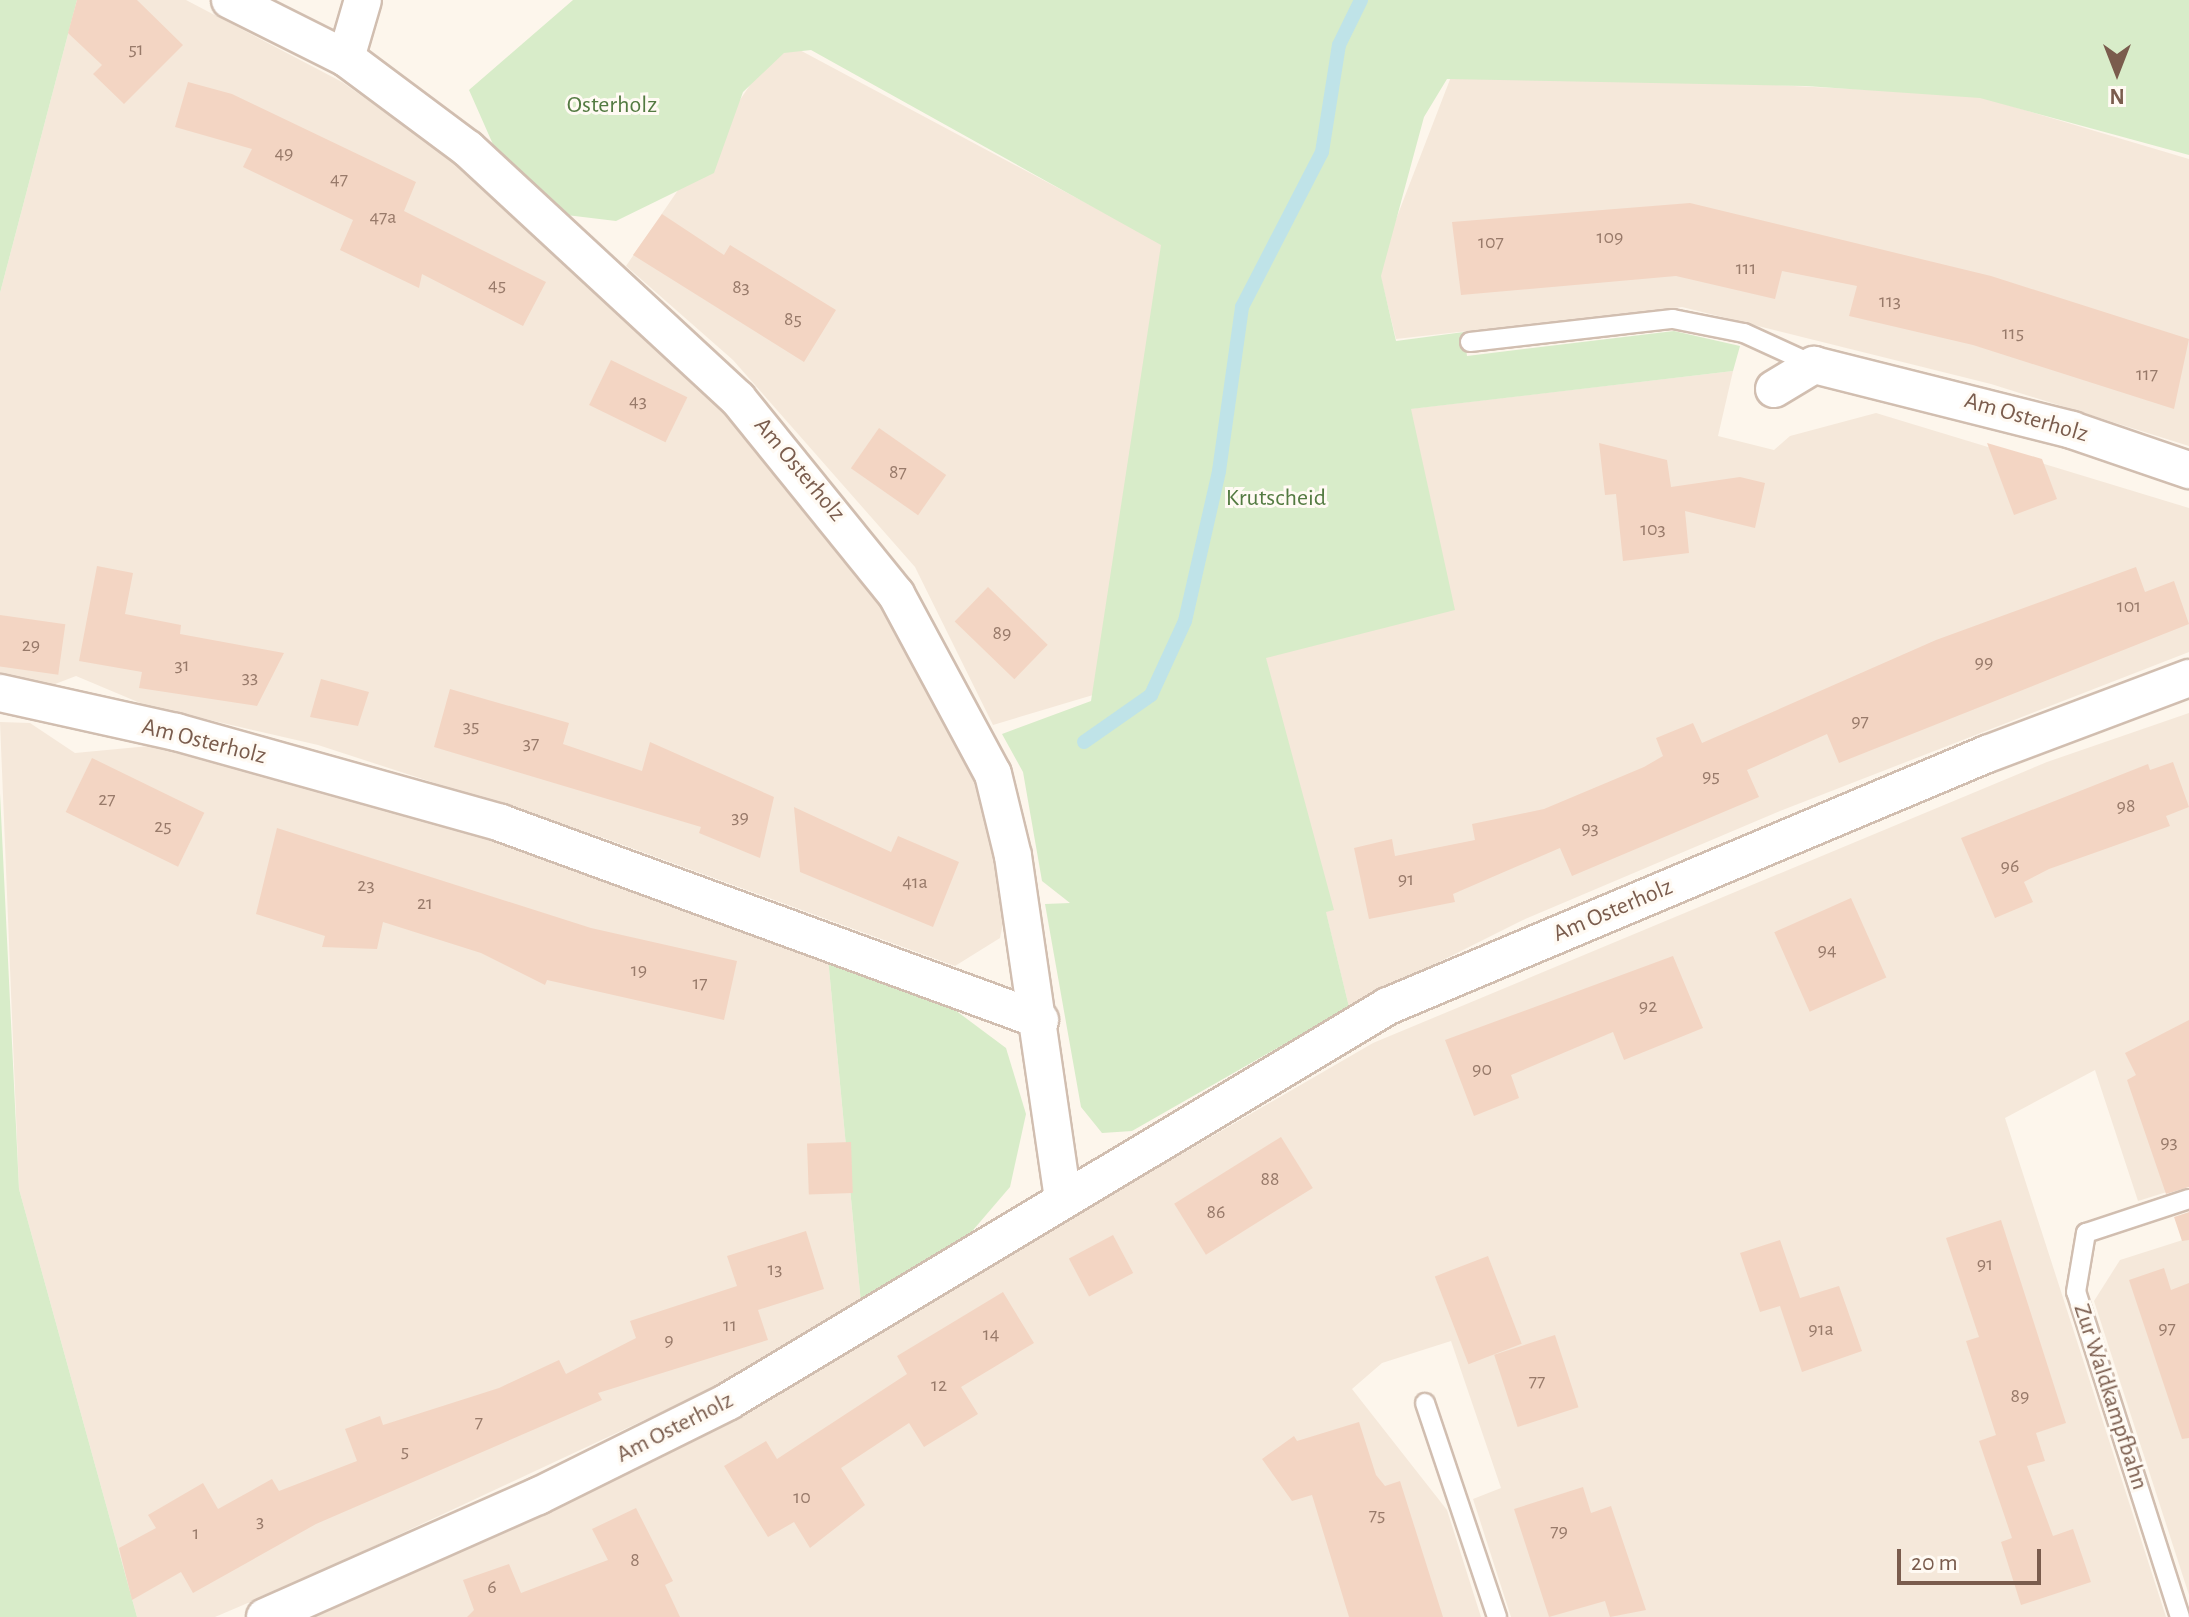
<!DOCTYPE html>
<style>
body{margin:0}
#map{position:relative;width:2189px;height:1617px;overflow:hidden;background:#fdf6ec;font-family:"Alegreya Sans",sans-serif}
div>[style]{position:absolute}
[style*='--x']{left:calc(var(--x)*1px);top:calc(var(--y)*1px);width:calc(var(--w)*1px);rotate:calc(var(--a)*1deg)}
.residential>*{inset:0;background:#f5e8da}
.green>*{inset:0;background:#d8ecc9}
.stream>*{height:14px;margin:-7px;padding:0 7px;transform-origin:7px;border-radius:7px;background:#bfe3e8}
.building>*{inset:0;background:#f3d5c3;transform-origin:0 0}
.roads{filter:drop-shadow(2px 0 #d1beb0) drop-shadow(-2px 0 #d1beb0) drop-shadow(0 2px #d1beb0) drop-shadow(0 -2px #d1beb0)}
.service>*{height:18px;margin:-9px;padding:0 9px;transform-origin:9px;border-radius:9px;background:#fff}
.minor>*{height:36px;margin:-18px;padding:0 18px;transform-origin:18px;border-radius:18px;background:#fff}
span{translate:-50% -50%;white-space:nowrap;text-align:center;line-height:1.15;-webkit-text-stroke:6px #fffaf3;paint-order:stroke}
.number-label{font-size:20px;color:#987a6a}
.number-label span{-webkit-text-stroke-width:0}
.park-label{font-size:24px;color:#537a41}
.street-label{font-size:24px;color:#7a5c4d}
.north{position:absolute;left:2077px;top:32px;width:80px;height:80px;-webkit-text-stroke:6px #fffaf3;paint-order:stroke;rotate:180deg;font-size:22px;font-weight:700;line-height:32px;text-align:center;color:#7a5c4d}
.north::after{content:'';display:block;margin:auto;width:28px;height:36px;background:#7a5c4d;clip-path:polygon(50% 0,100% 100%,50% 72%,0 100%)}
.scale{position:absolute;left:1897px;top:1549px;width:144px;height:36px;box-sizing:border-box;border:4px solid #7a5c4d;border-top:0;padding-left:10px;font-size:24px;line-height:28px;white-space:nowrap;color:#7a5c4d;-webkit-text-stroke:6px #fffaf3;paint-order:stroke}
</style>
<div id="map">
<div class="residential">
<div style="clip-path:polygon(77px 0,186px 0,342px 82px,459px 164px,742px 426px,899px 626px,964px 740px,1008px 898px,1000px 938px,955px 966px,604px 838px,318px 745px,145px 705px,76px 676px,42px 689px,0 684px,0 293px)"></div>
<div style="clip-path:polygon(781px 40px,1174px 250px,1093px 695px,993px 725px,915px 567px,733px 360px,626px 266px)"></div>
<div style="clip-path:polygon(1454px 69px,1974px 95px,2189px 159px,2189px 446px,1991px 384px,1682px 307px,1396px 339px,1378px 266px)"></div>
<div style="clip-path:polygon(1733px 371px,1718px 436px,1774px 450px,1790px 436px,1876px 413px,2189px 508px,2189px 652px,1780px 811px,1523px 920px,1349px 1007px,1262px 651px,1409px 409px)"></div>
<div style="clip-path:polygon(2189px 713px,2189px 1185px,2138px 1201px,2095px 1070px,2005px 1118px,2166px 1617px,1511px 1617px,1473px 1499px,1501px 1488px,1451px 1341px,1382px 1363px,1352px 1389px,1447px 1510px,1481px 1617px,307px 1617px,673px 1449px,1373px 1043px,2047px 762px)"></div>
<div style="clip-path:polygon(0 722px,30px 723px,75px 753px,160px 745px,422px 813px,828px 958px,861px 1303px,719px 1385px,304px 1579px,215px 1617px,137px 1617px,19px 1189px)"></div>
<div style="clip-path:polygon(2189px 1238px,2189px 1595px,2094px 1301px,2120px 1260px)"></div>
</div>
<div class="green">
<div style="clip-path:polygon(0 0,77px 0,0 293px)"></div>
<div style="clip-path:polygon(573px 0,2189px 0,2189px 155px,1980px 98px,1806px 86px,1447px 79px,1424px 117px,1381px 276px,1396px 341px,1464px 332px,1467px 356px,1674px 331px,1740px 346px,1733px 371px,1411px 409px,1455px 610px,1266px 658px,1334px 910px,1326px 912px,1349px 1007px,1132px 1131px,1102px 1133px,1081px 1107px,1045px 904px,1070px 903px,1042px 881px,1023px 772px,1002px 734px,1091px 701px,1161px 245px,811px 50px,784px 53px,743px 92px,714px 173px,616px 221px,558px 214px,503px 167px,469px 90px)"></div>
<div style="clip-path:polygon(0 793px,19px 1189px,137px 1617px,0 1617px)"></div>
<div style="clip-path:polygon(828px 958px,955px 1010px,1006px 1048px,1026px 1114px,1010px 1187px,968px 1236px,861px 1303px)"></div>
</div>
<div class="stream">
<div style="--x:1084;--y:742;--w:82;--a:-35"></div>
<div style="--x:1151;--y:695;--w:81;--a:-65.3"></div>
<div style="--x:1185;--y:621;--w:154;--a:-77.2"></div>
<div style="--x:1219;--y:471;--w:166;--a:-82"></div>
<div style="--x:1242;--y:307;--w:174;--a:-62.7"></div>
<div style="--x:1322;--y:152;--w:108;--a:-81"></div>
<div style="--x:1339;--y:45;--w:50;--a:-63.9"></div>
</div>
<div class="building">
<div style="clip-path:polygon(77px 0,137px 0,183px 45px,124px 104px,93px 74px,102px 65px,68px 33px)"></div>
<div style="clip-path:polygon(188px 82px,232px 94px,416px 182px,404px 211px,546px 282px,523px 326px,422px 274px,419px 288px,340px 250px,353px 220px,243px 167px,252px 149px,175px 127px)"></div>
<div style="clip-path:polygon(1690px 203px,1991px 276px,2189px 339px,2174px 409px,1973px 345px,1849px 316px,1857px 286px,1782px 271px,1775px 299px,1676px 276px,1461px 295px,1452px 222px)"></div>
<div style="clip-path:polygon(662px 214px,724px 255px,730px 245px,836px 310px,804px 362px,633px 255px)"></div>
<div style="left:611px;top:360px;width:85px;height:50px;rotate:26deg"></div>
<div style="left:879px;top:428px;width:82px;height:49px;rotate:35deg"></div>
<div style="clip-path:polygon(1599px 443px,1667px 460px,1671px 487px,1740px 477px,1765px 483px,1755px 528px,1685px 511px,1689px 553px,1623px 561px,1616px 494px,1605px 495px)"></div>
<div style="clip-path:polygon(1987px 443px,2042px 459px,2057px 499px,2014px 515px)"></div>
<div style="clip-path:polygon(97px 566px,133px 573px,125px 614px,181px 625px,180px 634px,284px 653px,257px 706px,139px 688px,142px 672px,79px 661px)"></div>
<div style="clip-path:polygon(2136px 567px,2145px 592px,2174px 581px,2189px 624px,1839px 763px,1827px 734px,1747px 770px,1759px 797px,1572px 876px,1560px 848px,1453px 894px,1455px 902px,1369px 919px,1354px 848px,1392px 839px,1395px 856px,1475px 840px,1472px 824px,1544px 809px,1644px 767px,1663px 756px,1656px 738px,1693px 723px,1702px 743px,1936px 640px)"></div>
<div style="left:988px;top:587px;width:83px;height:48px;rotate:44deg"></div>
<div style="left:0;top:615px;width:66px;height:51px;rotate:8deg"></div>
<div style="clip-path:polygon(321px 679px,369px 692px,358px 726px,310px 717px)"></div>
<div style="clip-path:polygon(450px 689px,569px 723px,563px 744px,642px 771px,650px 742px,774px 797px,760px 858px,699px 833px,701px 827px,434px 747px)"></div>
<div style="left:92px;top:758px;width:125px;height:60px;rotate:26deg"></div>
<div style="clip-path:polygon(2173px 762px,2189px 807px,2166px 816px,2170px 826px,2049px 869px,2024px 882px,2033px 902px,1995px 918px,1961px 838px,2148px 764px,2150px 770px)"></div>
<div style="clip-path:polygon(794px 807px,891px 852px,898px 836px,959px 862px,933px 927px,800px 872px)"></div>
<div style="clip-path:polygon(277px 828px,591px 928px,737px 961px,724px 1020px,547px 980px,545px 985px,481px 953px,383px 922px,377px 949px,322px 947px,325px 936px,256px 914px)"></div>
<div style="left:1851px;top:898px;width:87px;height:84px;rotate:66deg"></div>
<div style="clip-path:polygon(1673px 956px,1703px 1028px,1624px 1060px,1613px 1032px,1511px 1075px,1519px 1098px,1474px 1116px,1445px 1040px)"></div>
<div style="clip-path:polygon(2189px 1020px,2189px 1187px,2166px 1194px,2127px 1080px,2136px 1075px,2125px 1053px)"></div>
<div style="left:1281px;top:1137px;width:60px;height:126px;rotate:58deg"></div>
<div style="left:851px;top:1142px;width:51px;height:44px;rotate:88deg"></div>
<div style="clip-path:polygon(2189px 1212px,2189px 1240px,2182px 1241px,2174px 1217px)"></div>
<div style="clip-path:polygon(2001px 1220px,2066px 1423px,2036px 1433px,2045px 1461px,2027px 1466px,2053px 1536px,2073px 1529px,2091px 1582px,2021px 1605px,2001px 1542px,2012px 1538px,1979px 1441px,1996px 1435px,1966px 1341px,1979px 1337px,1946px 1238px)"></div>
<div style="clip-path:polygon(806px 1231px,824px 1289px,758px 1310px,768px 1340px,598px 1393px,602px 1400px,316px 1524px,193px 1593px,181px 1572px,132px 1600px,119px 1548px,156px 1528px,148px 1515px,203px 1483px,218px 1509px,272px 1479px,279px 1491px,357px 1461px,345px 1429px,380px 1416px,383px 1425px,499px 1388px,559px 1360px,566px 1374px,636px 1338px,630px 1321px,737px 1286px,727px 1256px)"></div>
<div style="left:1113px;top:1235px;width:43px;height:50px;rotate:62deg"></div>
<div style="clip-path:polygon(1780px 1240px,1800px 1298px,1839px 1286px,1862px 1351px,1802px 1372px,1780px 1306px,1760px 1312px,1740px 1253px)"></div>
<div style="left:1488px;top:1256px;width:94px;height:57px;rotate:69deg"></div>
<div style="clip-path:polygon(2164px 1268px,2171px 1290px,2189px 1283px,2189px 1438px,2182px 1439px,2129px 1280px)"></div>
<div style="clip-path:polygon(1003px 1292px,1034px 1343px,961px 1387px,978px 1414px,924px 1447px,909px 1423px,841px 1468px,865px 1505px,810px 1548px,794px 1522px,768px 1537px,724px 1466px,766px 1441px,777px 1459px,907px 1374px,897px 1356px)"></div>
<div style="left:1555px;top:1335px;width:76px;height:64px;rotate:72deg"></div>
<div style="clip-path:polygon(1359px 1422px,1376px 1475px,1385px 1486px,1400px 1481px,1443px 1617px,1349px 1617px,1312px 1495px,1292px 1501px,1262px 1459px,1294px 1436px,1297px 1441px)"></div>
<div style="clip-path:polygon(1583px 1487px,1591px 1513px,1611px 1506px,1646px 1610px,1610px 1617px,1605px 1601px,1549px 1617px,1514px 1509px)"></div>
<div style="clip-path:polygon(636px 1508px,673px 1581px,665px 1585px,680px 1617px,467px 1617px,474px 1610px,463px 1580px,509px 1564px,521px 1593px,608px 1560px,592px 1529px)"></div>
</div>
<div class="roads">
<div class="service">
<div style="--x:1470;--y:342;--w:204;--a:-6.5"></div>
<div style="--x:1673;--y:319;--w:72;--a:11.2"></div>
<div style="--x:1744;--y:333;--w:77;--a:24.6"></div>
<div style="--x:1425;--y:1403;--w:226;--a:71.4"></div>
<div style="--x:2180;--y:1617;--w:341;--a:-107.7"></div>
<div style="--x:2076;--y:1292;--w:60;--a:-80.4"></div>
<div style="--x:2086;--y:1233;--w:108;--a:-18.3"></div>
</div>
<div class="minor">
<div style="--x:230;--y:0;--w:130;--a:26.6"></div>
<div style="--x:346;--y:58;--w:152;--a:36.7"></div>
<div style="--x:468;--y:149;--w:368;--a:42.8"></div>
<div style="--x:738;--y:399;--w:251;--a:51"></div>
<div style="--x:896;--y:594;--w:204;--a:61.7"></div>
<div style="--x:993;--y:774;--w:84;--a:76.3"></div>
<div style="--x:1013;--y:856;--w:345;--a:81.7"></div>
<div style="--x:346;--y:58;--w:60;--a:-73.7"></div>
<div style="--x:1774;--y:389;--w:47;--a:-31"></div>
<div style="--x:1814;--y:365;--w:266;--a:14.1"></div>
<div style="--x:2072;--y:430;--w:124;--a:18.9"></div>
<div style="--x:0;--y:693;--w:180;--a:12.5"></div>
<div style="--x:176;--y:732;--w:337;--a:15.6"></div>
<div style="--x:501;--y:823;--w:574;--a:20.08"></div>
<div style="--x:265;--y:1617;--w:299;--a:-23.9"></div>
<div style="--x:538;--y:1496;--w:213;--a:-26.4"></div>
<div style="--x:729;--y:1401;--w:768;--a:-30.94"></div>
<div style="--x:1388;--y:1006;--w:650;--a:-22.82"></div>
<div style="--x:1987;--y:754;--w:216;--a:-20.6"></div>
</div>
</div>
<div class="number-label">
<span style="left:136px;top:49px">51</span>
<span style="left:284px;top:153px">49</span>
<span style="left:339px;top:179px">47</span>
<span style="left:383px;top:217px">47a</span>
<span style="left:1610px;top:237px">109</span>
<span style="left:1491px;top:242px">107</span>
<span style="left:1746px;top:268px">111</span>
<span style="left:497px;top:285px">45</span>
<span style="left:741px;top:287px">83</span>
<span style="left:1890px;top:301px">113</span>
<span style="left:793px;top:319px">85</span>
<span style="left:2013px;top:333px">115</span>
<span style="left:2147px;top:374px">117</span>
<span style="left:638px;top:401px">43</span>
<span style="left:898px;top:472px">87</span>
<span style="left:1653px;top:529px">103</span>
<span style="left:2129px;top:606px">101</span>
<span style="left:1002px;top:633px">89</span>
<span style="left:31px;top:645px">29</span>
<span style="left:1984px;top:662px">99</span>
<span style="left:182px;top:665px">31</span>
<span style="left:250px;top:677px">33</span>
<span style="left:1860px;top:721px">97</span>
<span style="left:471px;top:726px">35</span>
<span style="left:531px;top:743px">37</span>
<span style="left:1711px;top:776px">95</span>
<span style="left:107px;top:799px">27</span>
<span style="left:2126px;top:806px">98</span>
<span style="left:740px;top:817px">39</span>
<span style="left:163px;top:826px">25</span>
<span style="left:1590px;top:828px">93</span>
<span style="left:2010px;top:866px">96</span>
<span style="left:1406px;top:879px">91</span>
<span style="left:915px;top:882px">41a</span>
<span style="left:366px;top:885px">23</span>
<span style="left:425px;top:903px">21</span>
<span style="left:1827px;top:950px">94</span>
<span style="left:639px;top:970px">19</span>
<span style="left:700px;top:983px">17</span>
<span style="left:1648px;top:1006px">92</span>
<span style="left:1482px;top:1069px">90</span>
<span style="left:2169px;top:1142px">93</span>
<span style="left:1270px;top:1179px">88</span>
<span style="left:1216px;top:1212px">86</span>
<span style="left:1985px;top:1264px">91</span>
<span style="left:775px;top:1269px">13</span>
<span style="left:730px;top:1325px">11</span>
<span style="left:2167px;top:1328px">97</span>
<span style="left:1821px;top:1329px">91a</span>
<span style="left:991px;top:1334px">14</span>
<span style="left:669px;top:1340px">9</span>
<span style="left:1537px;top:1381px">77</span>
<span style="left:939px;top:1385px">12</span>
<span style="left:2020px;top:1396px">89</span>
<span style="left:479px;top:1422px">7</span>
<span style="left:405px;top:1451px">5</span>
<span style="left:802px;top:1497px">10</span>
<span style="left:1377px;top:1515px">75</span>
<span style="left:260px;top:1521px">3</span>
<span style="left:1559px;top:1531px">79</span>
<span style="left:196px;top:1533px">1</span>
<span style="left:635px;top:1560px">8</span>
<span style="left:492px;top:1587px">6</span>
</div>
<div class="park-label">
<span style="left:612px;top:106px">Osterholz</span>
<span style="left:1276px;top:499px">Krutscheid</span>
</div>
<div class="street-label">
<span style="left:2026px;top:418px;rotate:16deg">Am Osterholz</span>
<span style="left:799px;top:470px;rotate:50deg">Am Osterholz</span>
<span style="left:204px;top:742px;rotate:14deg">Am Osterholz</span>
<span style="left:1613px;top:911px;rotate:-23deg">Am Osterholz</span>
<span style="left:2110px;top:1397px;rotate:72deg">Zur Waldkampfbahn</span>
<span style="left:675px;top:1428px;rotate:-27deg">Am Osterholz</span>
</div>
<div class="north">N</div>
<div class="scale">20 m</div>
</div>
